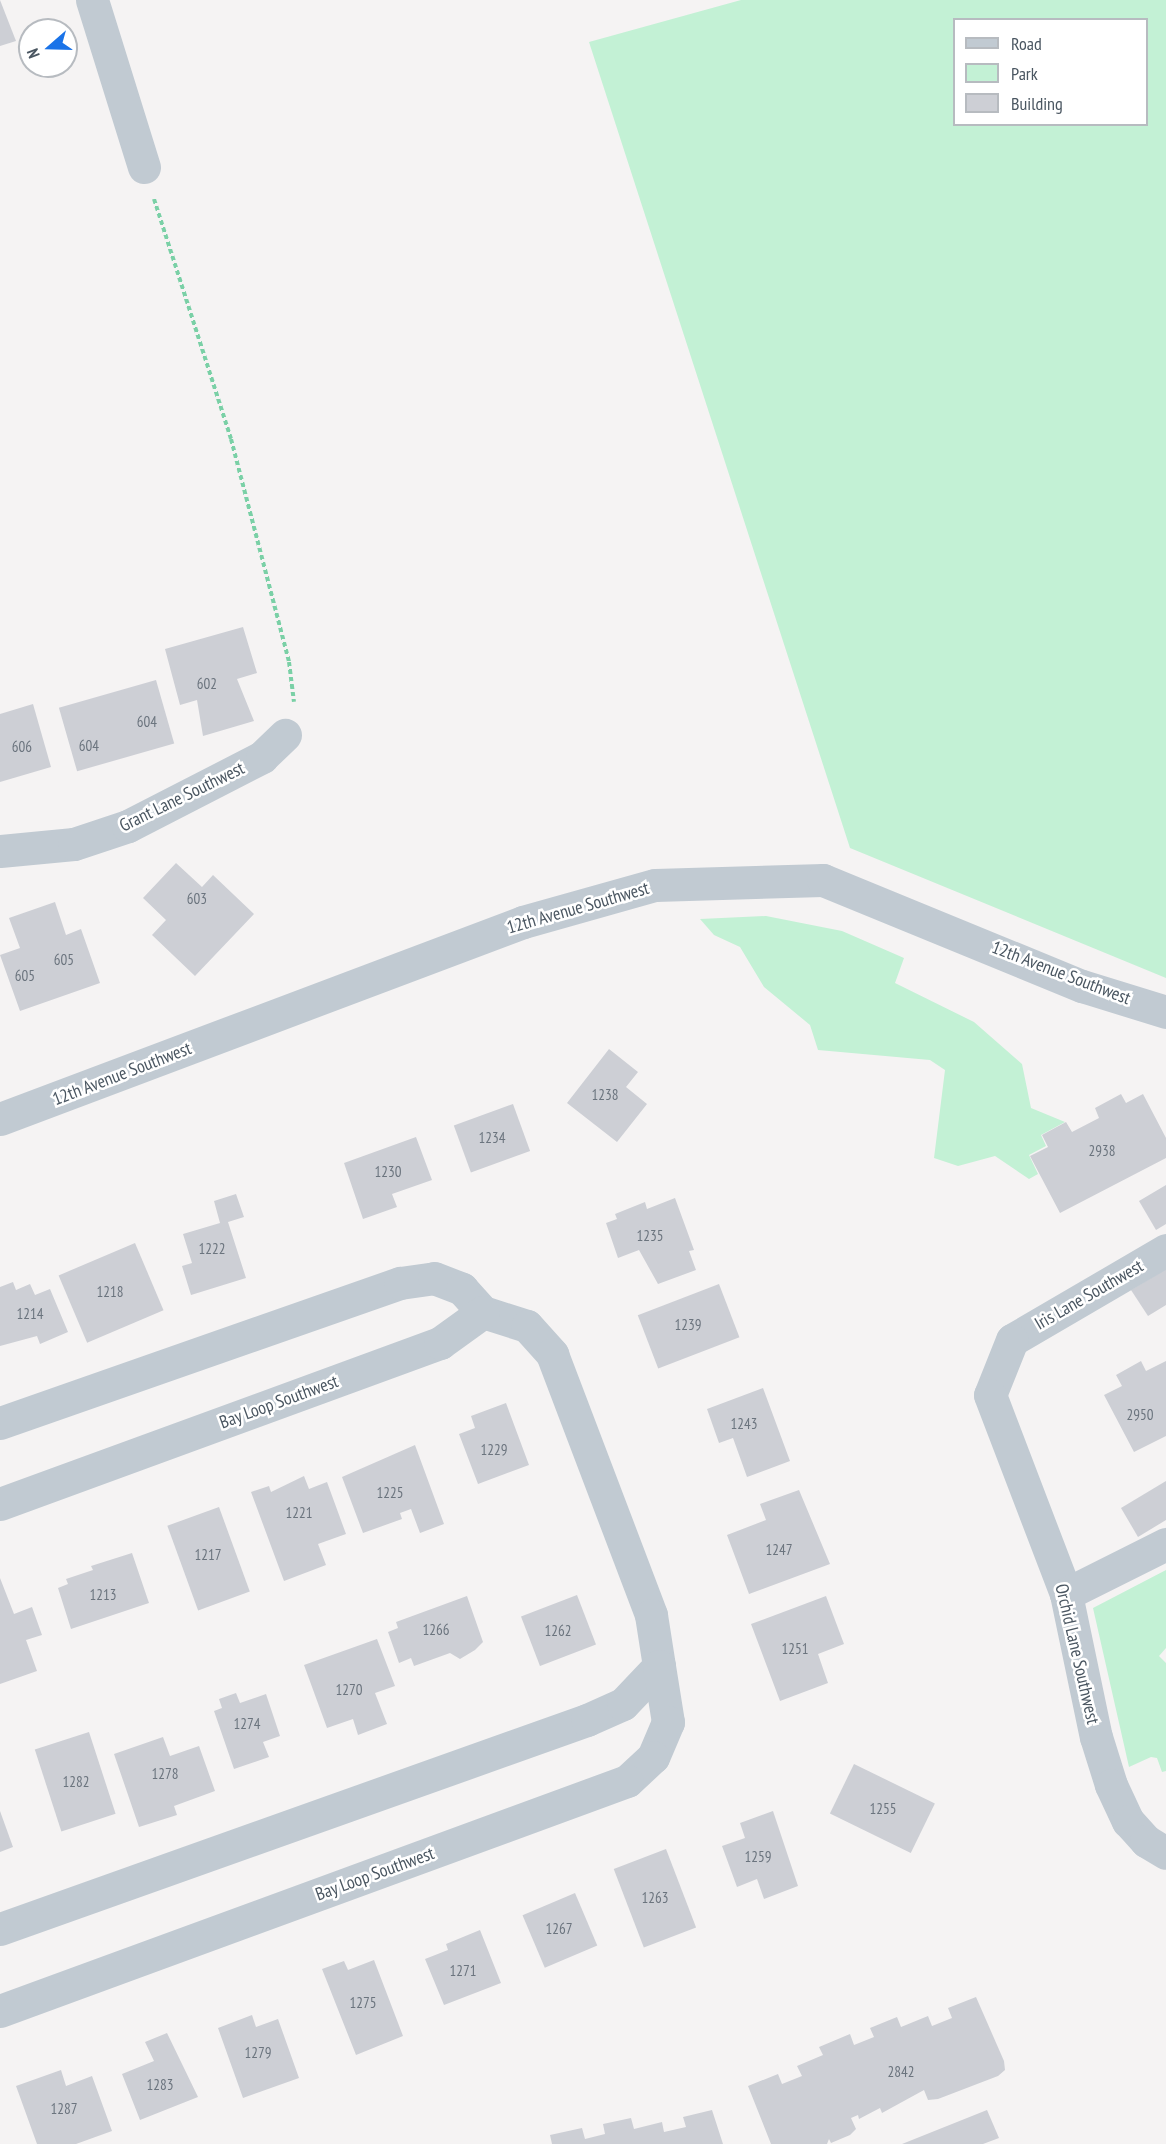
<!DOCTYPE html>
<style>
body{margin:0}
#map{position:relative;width:1166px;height:2144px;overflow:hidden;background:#f5f3f3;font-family:"PT Sans Narrow",sans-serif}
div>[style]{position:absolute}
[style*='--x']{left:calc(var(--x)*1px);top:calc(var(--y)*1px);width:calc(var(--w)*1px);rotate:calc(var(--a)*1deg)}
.green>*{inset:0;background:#c3f1d5}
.building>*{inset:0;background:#cdcfd5;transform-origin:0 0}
.path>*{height:4px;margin-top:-2px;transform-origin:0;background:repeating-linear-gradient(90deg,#7ad0a6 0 4.5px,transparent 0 7.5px)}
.minor>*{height:33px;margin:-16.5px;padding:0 16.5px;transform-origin:16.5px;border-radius:16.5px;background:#c1cad2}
span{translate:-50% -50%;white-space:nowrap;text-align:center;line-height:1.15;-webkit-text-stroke:5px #fff;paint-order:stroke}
.number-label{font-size:15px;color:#6b747e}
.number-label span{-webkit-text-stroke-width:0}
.street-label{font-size:18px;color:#4a5661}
.legend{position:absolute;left:953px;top:18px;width:195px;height:108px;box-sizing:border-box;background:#fff;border:2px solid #b7bbc0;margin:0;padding:8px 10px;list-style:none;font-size:18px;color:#4a5661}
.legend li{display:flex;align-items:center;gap:12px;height:30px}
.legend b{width:30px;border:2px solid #b7bbc0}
.north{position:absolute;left:18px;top:18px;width:60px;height:60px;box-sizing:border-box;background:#fff;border:2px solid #b7bbc0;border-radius:50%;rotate:250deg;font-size:16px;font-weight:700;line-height:24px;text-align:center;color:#4a5661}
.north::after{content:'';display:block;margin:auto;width:21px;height:27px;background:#1a73e8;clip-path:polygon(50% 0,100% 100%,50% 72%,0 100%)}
</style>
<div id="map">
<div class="green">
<div style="clip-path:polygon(evenodd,741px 0,1166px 0,1166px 978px,850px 848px,589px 42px,741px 0,954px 20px,1146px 20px,1146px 124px,954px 124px,954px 20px)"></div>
<div style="clip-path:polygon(766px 916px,842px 931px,904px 958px,895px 983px,974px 1022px,1022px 1064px,1031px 1108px,1065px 1122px,1041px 1135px,1046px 1146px,1029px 1155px,1038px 1174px,1029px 1179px,995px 1156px,958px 1166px,934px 1158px,945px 1070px,930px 1060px,818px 1050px,810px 1025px,764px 987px,740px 947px,714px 935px,700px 919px)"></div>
<div style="clip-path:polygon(1166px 1570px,1166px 1648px,1159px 1656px,1166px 1663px,1166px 1771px,1162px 1772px,1157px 1758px,1151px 1757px,1129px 1767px,1093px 1608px)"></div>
</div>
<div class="building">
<div style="clip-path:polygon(0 0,16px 41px,0 46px)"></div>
<div style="clip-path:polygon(243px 627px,257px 673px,237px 679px,254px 721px,203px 736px,197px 700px,180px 705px,165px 649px)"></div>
<div style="left:156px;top:680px;width:66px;height:101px;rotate:74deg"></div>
<div style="clip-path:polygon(33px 704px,51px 767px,0 782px,0 714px)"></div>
<div style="clip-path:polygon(176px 863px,202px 887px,213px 875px,254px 914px,195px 976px,152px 935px,166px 920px,143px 898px)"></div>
<div style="clip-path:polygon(55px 902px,66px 935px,81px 929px,100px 983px,20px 1011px,0 955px,20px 948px,9px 918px)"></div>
<div style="clip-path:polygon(609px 1049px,638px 1072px,626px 1087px,647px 1104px,617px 1142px,567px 1103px)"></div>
<div style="clip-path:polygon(1121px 1094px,1126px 1103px,1143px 1094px,1166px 1138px,1166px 1158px,1060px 1213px,1030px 1156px,1048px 1147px,1042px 1135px,1066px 1122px,1072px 1132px,1099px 1118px,1095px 1108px)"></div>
<div style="left:513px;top:1104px;width:50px;height:63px;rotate:70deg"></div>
<div style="clip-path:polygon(416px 1137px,432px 1180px,392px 1194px,397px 1207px,363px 1219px,344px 1163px)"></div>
<div style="clip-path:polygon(1166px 1185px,1166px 1224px,1156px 1230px,1139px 1201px)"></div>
<div style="clip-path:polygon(236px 1194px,244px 1217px,228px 1222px,246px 1278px,191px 1295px,182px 1266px,192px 1263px,183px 1234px,220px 1223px,214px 1201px)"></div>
<div style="clip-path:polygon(675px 1198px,694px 1250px,689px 1251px,696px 1270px,658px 1284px,639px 1250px,618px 1258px,606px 1223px,617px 1219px,615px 1214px,645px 1202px,647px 1209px)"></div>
<div style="left:135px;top:1243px;width:73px;height:83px;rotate:67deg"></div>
<div style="clip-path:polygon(1166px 1269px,1166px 1305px,1148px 1316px,1131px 1290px)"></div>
<div style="clip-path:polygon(13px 1282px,16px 1290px,30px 1284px,35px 1295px,50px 1289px,68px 1332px,40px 1344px,37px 1336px,0 1346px,0 1287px)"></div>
<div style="left:719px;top:1284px;width:57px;height:87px;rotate:69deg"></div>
<div style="clip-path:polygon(1141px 1361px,1146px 1371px,1166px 1361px,1166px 1436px,1134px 1452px,1104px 1395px,1122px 1386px,1116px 1375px)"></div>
<div style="clip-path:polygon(763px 1388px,790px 1461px,747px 1477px,733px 1438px,719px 1443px,707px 1409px)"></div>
<div style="clip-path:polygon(506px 1403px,529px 1465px,478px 1484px,459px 1434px,475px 1428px,471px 1416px)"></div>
<div style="clip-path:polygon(415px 1445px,444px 1524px,420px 1533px,411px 1509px,400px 1513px,402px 1519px,363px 1533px,342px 1477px)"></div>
<div style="clip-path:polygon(304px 1476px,309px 1489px,327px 1482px,346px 1534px,318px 1544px,326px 1565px,284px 1581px,251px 1492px,269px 1486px,271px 1492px)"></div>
<div style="clip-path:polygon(1166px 1481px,1166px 1520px,1138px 1537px,1121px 1508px)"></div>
<div style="clip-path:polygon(799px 1490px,830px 1564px,749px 1594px,727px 1535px,766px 1520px,760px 1504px)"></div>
<div style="left:219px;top:1507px;width:90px;height:55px;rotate:70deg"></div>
<div style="clip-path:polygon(132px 1553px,149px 1603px,71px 1629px,58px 1588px,68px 1584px,66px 1579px,93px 1570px,91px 1566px)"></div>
<div style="clip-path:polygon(0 1578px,14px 1614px,32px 1607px,42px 1635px,26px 1640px,37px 1671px,0 1684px)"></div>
<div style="left:577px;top:1595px;width:53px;height:60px;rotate:69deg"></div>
<div style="clip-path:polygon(467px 1596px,483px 1642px,475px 1650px,460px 1659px,450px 1653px,414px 1666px,411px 1658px,399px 1663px,388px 1632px,398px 1628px,396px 1622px)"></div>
<div style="clip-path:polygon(826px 1596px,844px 1644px,818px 1654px,828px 1683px,780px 1701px,751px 1624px)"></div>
<div style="clip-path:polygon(377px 1639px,395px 1686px,375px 1693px,387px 1724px,358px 1735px,353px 1719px,327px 1728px,304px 1665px)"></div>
<div style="clip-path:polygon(236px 1693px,240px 1703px,266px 1694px,280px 1736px,263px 1742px,269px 1757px,234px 1769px,214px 1711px,222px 1708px,219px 1699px)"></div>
<div style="left:89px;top:1732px;width:86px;height:57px;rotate:72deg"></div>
<div style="clip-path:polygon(163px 1737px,170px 1756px,199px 1746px,215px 1791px,174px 1806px,177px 1815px,139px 1827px,114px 1754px)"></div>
<div style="left:854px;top:1764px;width:90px;height:55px;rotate:26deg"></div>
<div style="clip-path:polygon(0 1811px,13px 1847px,0 1852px)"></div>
<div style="clip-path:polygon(773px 1811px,798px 1886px,764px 1899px,757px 1879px,737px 1887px,722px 1846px,745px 1838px,740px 1823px)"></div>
<div style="left:666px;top:1849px;width:84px;height:56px;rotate:69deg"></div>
<div style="left:575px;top:1893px;width:57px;height:57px;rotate:67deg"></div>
<div style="clip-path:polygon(480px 1930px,501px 1983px,444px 2005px,425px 1959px,448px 1950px,446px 1944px)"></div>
<div style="clip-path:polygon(374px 1960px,403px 2036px,356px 2055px,322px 1969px,344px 1961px,348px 1970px)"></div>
<div style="clip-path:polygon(976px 1997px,1004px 2061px,1005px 2070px,998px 2076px,938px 2099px,928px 2100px,924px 2090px,882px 2113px,880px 2108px,859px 2119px,858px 2115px,851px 2118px,856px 2129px,850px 2135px,831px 2143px,829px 2139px,827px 2144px,771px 2144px,748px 2086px,778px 2074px,782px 2084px,802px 2076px,797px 2066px,823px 2055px,819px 2047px,850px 2034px,854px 2045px,874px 2037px,870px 2028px,897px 2017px,901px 2027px,928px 2016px,932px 2026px,952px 2018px,948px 2008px)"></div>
<div style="clip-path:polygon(252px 2015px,256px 2027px,278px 2019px,299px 2078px,243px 2098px,218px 2028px)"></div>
<div style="clip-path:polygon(167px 2033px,198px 2097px,140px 2120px,122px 2074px,154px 2061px,145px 2042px)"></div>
<div style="clip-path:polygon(61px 2070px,66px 2086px,92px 2076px,112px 2131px,76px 2144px,37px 2144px,16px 2086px)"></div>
<div style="clip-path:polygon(712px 2110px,723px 2144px,552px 2144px,550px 2135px,582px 2128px,585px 2139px,605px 2134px,603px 2124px,631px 2118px,634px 2129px,662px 2122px,664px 2132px,686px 2127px,683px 2117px)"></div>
<div style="clip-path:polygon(987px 2110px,999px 2138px,983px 2144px,902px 2144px)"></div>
</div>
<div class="path">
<div style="--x:154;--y:199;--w:252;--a:72.2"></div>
<div style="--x:231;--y:439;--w:230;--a:75.4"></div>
<div style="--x:289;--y:662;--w:40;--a:82.9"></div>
</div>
<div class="minor">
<div style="--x:92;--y:0;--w:175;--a:72.7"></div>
<div style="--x:0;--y:851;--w:74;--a:-5.4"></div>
<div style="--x:74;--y:844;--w:57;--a:-18.4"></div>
<div style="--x:128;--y:826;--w:151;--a:-27.2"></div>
<div style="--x:262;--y:757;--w:32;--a:-44"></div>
<div style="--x:0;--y:1119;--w:559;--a:-20.64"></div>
<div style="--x:523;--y:922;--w:137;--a:-15.7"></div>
<div style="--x:655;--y:885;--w:168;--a:-1.7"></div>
<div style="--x:823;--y:880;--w:280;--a:22.3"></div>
<div style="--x:1082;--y:986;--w:88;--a:17.2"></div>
<div style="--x:1166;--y:1250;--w:178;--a:149.7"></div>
<div style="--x:1012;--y:1340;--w:59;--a:111.8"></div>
<div style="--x:990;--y:1395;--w:213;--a:69.1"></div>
<div style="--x:1066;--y:1594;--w:146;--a:78.2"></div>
<div style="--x:1096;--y:1737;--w:50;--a:72.6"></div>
<div style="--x:1111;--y:1785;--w:40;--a:65"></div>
<div style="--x:1128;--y:1821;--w:27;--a:48"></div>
<div style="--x:1146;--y:1841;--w:23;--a:31"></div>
<div style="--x:0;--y:1423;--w:424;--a:-19.3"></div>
<div style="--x:400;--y:1283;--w:34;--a:-8"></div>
<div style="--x:434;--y:1278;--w:30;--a:21"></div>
<div style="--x:462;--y:1289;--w:31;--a:48"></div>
<div style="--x:483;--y:1312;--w:46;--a:17.7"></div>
<div style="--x:527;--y:1326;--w:38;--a:48"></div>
<div style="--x:552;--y:1354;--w:279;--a:69.2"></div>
<div style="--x:651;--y:1615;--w:52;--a:81.1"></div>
<div style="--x:0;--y:1504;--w:469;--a:-20.1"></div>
<div style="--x:440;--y:1343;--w:53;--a:-35.8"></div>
<div style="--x:1066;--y:1594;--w:112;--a:-26.6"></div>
<div style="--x:0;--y:1929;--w:623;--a:-19.6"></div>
<div style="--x:587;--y:1720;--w:39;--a:-24"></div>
<div style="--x:623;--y:1704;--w:52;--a:-46.5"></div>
<div style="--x:659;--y:1666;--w:57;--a:80.9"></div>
<div style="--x:668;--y:1722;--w:38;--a:113"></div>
<div style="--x:653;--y:1757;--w:35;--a:137"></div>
<div style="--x:627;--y:1781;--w:668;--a:159.86"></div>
</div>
<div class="number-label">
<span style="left:207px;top:684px">602</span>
<span style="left:147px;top:722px">604</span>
<span style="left:89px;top:746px">604</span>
<span style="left:22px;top:747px">606</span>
<span style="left:197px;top:899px">603</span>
<span style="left:64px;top:960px">605</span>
<span style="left:25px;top:976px">605</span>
<span style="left:605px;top:1095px">1238</span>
<span style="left:492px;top:1138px">1234</span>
<span style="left:1102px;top:1151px">2938</span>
<span style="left:388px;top:1172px">1230</span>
<span style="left:650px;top:1236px">1235</span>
<span style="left:212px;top:1249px">1222</span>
<span style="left:110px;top:1292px">1218</span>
<span style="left:30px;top:1314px">1214</span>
<span style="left:688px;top:1325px">1239</span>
<span style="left:1140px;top:1415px">2950</span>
<span style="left:744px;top:1424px">1243</span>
<span style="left:494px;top:1450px">1229</span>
<span style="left:390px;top:1493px">1225</span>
<span style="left:299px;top:1513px">1221</span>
<span style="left:779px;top:1550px">1247</span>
<span style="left:208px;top:1555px">1217</span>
<span style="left:103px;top:1595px">1213</span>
<span style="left:436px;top:1630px">1266</span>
<span style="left:558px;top:1631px">1262</span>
<span style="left:795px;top:1649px">1251</span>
<span style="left:349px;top:1690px">1270</span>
<span style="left:247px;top:1724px">1274</span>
<span style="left:165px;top:1774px">1278</span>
<span style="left:76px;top:1782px">1282</span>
<span style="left:883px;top:1809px">1255</span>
<span style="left:758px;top:1857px">1259</span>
<span style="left:655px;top:1898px">1263</span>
<span style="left:559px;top:1929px">1267</span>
<span style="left:463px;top:1971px">1271</span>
<span style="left:363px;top:2003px">1275</span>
<span style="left:258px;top:2053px">1279</span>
<span style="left:901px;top:2072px">2842</span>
<span style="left:160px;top:2085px">1283</span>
<span style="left:64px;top:2109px">1287</span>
</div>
<div class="street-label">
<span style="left:182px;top:797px;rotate:-26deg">Grant Lane Southwest</span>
<span style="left:578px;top:908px;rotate:-16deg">12th Avenue Southwest</span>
<span style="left:1061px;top:973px;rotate:21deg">12th Avenue Southwest</span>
<span style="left:122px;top:1074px;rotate:-21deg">12th Avenue Southwest</span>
<span style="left:1089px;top:1295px;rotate:-30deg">Iris Lane Southwest</span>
<span style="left:279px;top:1402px;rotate:-20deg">Bay Loop Southwest</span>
<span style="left:1077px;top:1654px;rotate:77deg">Orchid Lane Southwest</span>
<span style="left:375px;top:1874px;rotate:-20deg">Bay Loop Southwest</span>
</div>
<ul class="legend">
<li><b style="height:8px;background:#c1cad2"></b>Road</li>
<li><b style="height:16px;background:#c3f1d5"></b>Park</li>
<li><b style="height:16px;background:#cdcfd5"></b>Building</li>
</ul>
<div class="north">N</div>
</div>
